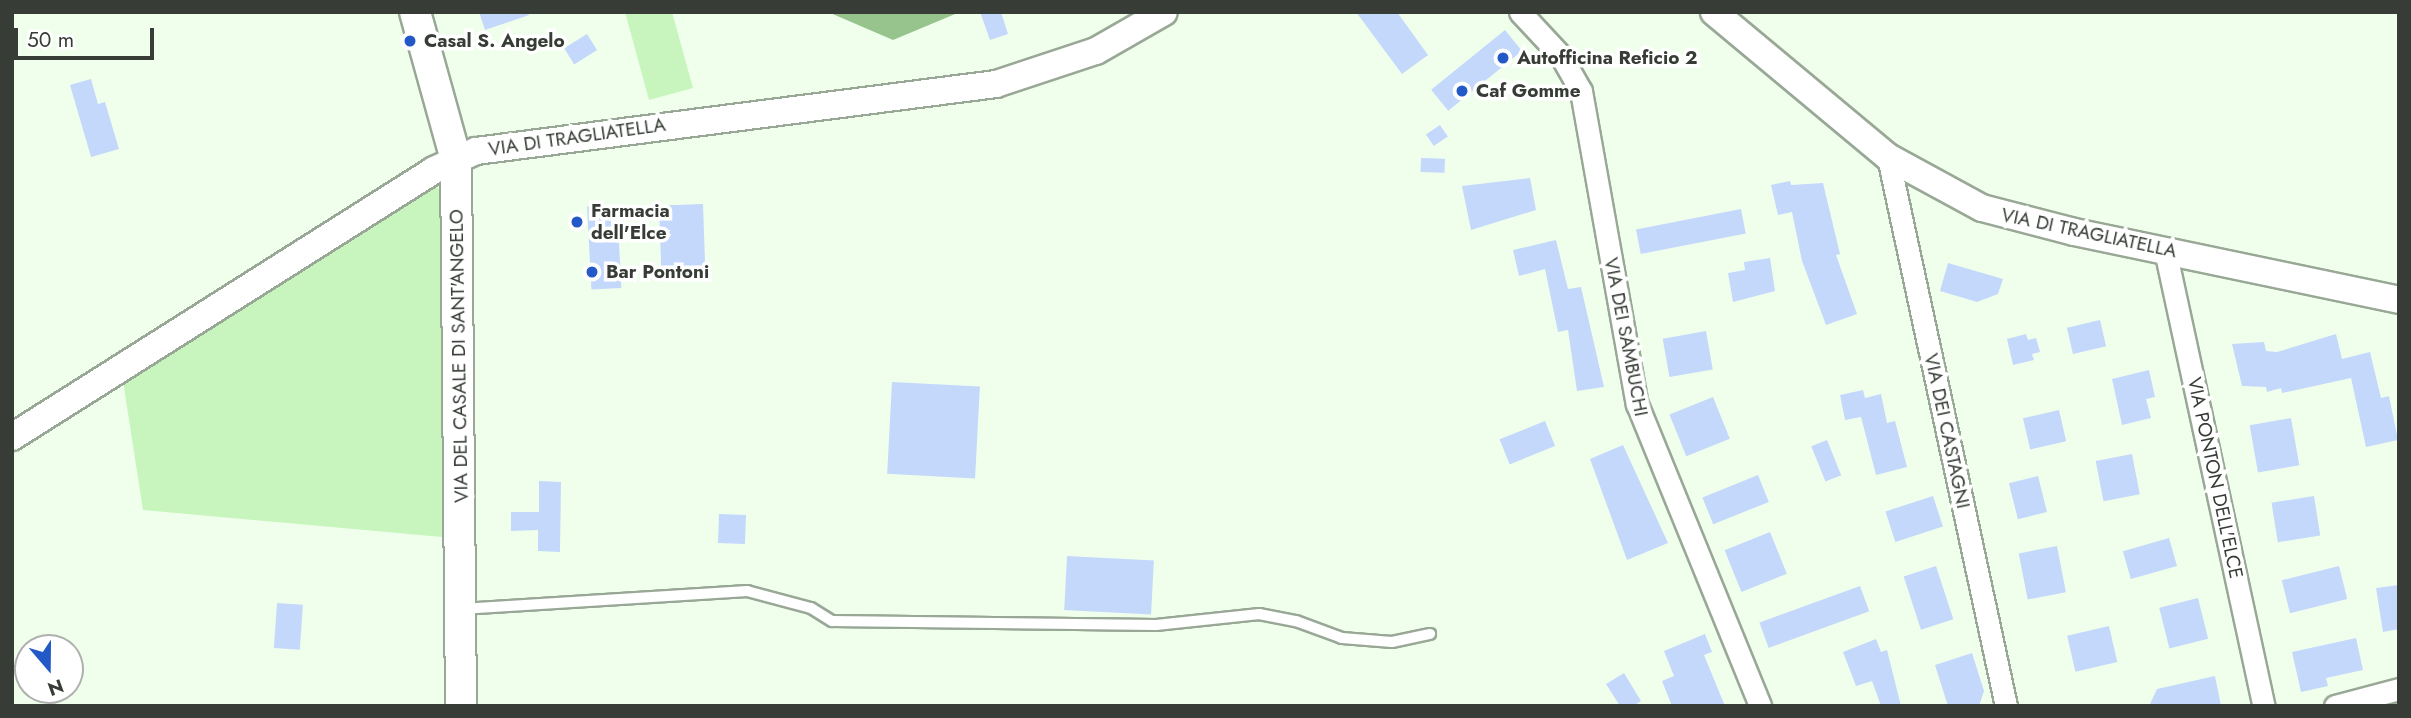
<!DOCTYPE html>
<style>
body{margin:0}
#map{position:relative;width:2411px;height:718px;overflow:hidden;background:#f0ffec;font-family:Jost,sans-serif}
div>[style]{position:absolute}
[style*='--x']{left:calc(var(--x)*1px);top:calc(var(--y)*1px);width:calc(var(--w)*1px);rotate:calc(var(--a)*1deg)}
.green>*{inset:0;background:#c7f5bd}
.forest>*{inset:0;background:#97c48d}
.building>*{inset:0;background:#c4d8fc;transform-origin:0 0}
.roads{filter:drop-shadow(2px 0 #99a896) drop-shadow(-2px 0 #99a896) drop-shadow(0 2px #99a896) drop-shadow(0 -2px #99a896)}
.service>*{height:10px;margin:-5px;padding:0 5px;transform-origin:5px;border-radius:5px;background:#fff}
.minor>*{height:21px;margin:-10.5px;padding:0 10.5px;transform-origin:10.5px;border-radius:10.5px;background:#fff}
.tertiary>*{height:26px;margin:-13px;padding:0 13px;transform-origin:13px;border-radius:13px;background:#fff}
.secondary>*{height:30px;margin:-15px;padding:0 15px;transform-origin:15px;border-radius:15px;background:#fff}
.dots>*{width:19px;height:19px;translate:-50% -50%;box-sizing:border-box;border:4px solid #fff;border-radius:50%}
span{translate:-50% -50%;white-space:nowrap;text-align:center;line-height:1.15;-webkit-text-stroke:7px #fff;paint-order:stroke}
.poi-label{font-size:19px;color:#373d36;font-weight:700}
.left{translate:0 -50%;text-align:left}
.street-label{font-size:19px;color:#373d36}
.frame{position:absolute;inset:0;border:14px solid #373d36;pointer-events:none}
.north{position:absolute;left:14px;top:634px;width:70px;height:70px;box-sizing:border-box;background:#fff;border:2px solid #afb1af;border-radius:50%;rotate:160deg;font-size:19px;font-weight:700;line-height:28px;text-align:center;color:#373d36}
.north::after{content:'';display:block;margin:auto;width:24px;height:32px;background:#2359c6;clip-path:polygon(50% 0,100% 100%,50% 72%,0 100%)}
.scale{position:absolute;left:14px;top:28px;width:140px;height:32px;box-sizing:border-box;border:4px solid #373d36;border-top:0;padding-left:9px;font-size:21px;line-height:24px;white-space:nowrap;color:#373d36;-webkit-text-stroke:5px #fff;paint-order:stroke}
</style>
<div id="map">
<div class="green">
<div style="clip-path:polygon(625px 12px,672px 12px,693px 88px,649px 100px)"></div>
<div style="clip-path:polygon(435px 185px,445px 195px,451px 351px,442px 537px,143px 510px,123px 381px)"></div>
</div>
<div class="forest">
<div style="clip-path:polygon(828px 12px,960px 12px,893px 40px)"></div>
</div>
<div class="building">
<div style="clip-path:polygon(479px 12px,528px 12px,529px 15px,485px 30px)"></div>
<div style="clip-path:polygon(980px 12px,1001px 12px,1008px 34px,990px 40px)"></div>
<div style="clip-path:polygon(1356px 12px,1397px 12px,1428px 55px,1402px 74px)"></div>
<div style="left:1505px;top:30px;width:27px;height:95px;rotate:51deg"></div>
<div style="left:587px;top:34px;width:19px;height:27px;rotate:58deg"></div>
<div style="clip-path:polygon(91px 79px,98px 104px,105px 102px,119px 149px,91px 157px,70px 85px)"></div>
<div style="left:1440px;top:125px;width:14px;height:17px;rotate:56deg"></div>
<div style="left:1421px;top:158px;width:24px;height:14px;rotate:2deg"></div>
<div style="clip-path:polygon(1530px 178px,1536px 210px,1471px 230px,1462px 186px)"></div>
<div style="clip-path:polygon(1790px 181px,1791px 185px,1823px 183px,1840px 254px,1836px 255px,1857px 314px,1826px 325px,1802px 261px,1792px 212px,1778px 215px,1771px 185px)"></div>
<div style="left:703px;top:204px;width:69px;height:44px;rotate:88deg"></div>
<div style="left:617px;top:205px;width:83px;height:30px;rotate:87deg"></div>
<div style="left:1741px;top:209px;width:25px;height:107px;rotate:79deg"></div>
<div style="clip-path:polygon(1556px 240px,1568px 289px,1581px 287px,1604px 387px,1577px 391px,1568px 330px,1558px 332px,1545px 269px,1519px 276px,1513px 250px)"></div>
<div style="clip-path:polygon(1770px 258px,1775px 291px,1733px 302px,1728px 273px,1745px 270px,1744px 262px)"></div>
<div style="clip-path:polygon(1948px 263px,2003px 279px,1998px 294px,1977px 302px,1940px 291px)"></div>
<div style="left:2100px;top:320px;width:27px;height:34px;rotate:77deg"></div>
<div style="left:1706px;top:331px;width:39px;height:44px;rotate:80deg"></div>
<div style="clip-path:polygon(2026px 334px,2028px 340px,2036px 338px,2040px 352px,2032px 354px,2034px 360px,2013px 365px,2007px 339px)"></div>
<div style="clip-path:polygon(2336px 334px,2342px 359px,2370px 352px,2381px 398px,2389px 396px,2398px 440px,2366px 447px,2351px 378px,2282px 393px,2281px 388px,2267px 392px,2266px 387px,2242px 386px,2232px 344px,2264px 342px,2266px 351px,2277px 352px)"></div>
<div style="clip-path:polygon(2149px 370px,2155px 397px,2146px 399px,2151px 418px,2122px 425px,2112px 379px)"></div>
<div style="left:892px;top:382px;width:88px;height:92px;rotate:3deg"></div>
<div style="clip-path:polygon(1863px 390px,1865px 398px,1881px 394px,1887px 423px,1895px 421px,1907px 467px,1876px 475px,1861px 417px,1845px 420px,1840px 395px)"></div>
<div style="left:1713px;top:397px;width:45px;height:47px;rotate:68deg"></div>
<div style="left:2059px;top:410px;width:32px;height:37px;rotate:77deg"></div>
<div style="left:2291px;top:418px;width:48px;height:42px;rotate:80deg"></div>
<div style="left:1545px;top:421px;width:27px;height:49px;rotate:68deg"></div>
<div style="left:1827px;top:440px;width:38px;height:17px;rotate:68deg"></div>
<div style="clip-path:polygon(1623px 445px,1668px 543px,1627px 560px,1590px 459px)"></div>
<div style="left:2132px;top:454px;width:41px;height:37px;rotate:79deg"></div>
<div style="left:1758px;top:475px;width:29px;height:60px;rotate:68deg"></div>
<div style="left:2038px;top:476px;width:37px;height:30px;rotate:76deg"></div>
<div style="clip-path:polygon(539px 481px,561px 482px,560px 552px,538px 551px,538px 530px,511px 531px,511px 512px,539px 512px)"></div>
<div style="left:1933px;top:496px;width:32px;height:50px;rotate:72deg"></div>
<div style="left:2314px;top:496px;width:40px;height:43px;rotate:81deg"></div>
<div style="left:719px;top:514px;width:27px;height:29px;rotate:2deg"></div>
<div style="left:1770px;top:532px;width:45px;height:49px;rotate:68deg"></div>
<div style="left:2169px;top:538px;width:29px;height:48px;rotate:74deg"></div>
<div style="left:2057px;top:546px;width:47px;height:39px;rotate:79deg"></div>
<div style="left:1067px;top:556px;width:87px;height:54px;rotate:3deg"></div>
<div style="left:1936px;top:566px;width:56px;height:34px;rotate:72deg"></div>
<div style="left:2339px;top:566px;width:34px;height:59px;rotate:76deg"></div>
<div style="clip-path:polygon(2399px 585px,2399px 629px,2383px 632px,2376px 588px)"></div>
<div style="left:1860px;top:586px;width:27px;height:107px;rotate:70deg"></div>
<div style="left:2198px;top:598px;width:42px;height:40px;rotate:76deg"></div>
<div style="left:277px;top:603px;width:26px;height:45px;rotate:4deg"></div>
<div style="left:2109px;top:626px;width:37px;height:43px;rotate:77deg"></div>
<div style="clip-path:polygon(1705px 634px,1712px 652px,1704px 655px,1725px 706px,1672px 706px,1662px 681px,1674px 676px,1664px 651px)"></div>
<div style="clip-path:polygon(2356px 638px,2363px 670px,2326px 678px,2328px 686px,2301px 692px,2292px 652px)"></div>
<div style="clip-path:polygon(1876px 639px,1881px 652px,1887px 650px,1901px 706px,1881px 706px,1872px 681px,1856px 686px,1843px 652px)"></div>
<div style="clip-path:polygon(1972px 653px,1984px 691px,1979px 706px,1948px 706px,1935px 665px)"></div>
<div style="clip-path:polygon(1624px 673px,1641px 701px,1633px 706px,1620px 706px,1606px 684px)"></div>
<div style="clip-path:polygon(2215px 676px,2221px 706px,2149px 706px,2157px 689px)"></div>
</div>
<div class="roads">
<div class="service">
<div style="--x:461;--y:609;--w:287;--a:-3.6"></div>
<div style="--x:747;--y:591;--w:66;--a:14.9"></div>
<div style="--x:811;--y:608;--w:25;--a:32"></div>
<div style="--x:832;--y:621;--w:324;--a:0.7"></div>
<div style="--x:1156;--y:625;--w:104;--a:-6.1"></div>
<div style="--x:1259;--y:614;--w:38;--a:11"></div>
<div style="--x:1296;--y:621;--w:49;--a:20.3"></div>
<div style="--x:1342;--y:638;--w:50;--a:4.6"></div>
<div style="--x:1392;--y:642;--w:39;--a:-12"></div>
</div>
<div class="minor">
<div style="--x:1520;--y:12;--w:60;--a:47"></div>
<div style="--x:1561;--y:56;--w:40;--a:60.3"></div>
<div style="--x:1581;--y:91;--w:318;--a:79.9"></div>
<div style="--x:1637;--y:404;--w:326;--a:67.8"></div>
<div style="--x:1888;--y:157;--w:562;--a:77.87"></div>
<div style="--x:2165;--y:250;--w:467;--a:77.8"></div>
<div style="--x:2335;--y:706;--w:66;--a:-14.9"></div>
</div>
<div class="tertiary">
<div style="--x:1714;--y:12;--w:226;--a:39.8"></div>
<div style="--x:1888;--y:157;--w:107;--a:28.5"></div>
<div style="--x:1982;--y:208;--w:95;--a:14.6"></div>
<div style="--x:2074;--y:232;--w:332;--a:11.8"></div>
<div style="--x:12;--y:437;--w:499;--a:-32.3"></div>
<div style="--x:434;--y:170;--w:46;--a:-24.3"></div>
<div style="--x:476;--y:151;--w:524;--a:-7.34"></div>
<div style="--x:996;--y:84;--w:105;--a:-18.3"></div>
<div style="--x:1096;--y:51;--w:78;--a:-29.8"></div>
</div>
<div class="secondary">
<div style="--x:415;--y:12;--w:154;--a:74.5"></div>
<div style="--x:456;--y:160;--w:546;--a:89.48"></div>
</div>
</div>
<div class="dots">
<div style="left:410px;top:41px;background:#2359c6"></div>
<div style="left:1503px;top:58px;background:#2359c6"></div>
<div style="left:1462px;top:91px;background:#2359c6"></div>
<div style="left:577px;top:222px;background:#2359c6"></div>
<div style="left:592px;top:272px;background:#2359c6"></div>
</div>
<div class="poi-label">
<span class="left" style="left:424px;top:41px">Casal S. Angelo</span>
<span class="left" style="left:1517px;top:58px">Autofficina Reficio 2</span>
<span class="left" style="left:1476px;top:91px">Caf Gomme</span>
<span class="left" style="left:591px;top:222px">Farmacia<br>dell'Elce</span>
<span class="left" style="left:606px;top:272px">Bar Pontoni</span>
</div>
<div class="street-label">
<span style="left:577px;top:137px;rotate:-8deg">VIA DI TRAGLIATELLA</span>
<span style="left:2089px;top:233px;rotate:12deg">VIA DI TRAGLIATELLA</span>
<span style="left:1626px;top:337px;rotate:79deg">VIA DEI SAMBUCHI</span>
<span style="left:459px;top:356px;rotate:-91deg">VIA DEL CASALE DI SANT'ANGELO</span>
<span style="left:1947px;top:431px;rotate:78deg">VIA DEI CASTAGNI</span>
<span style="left:2215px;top:478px;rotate:78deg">VIA PONTON DELL'ELCE</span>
</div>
<div class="frame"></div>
<div class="north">N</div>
<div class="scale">50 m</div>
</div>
